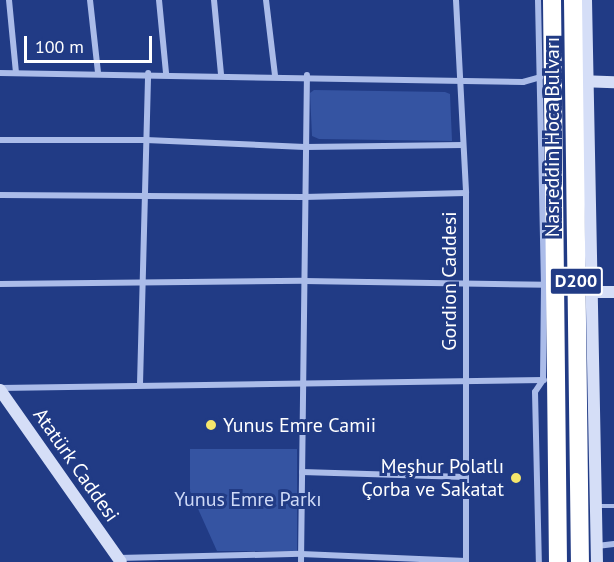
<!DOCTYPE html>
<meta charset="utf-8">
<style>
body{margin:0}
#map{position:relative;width:614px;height:562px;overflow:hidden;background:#213b85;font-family:"PT Sans",sans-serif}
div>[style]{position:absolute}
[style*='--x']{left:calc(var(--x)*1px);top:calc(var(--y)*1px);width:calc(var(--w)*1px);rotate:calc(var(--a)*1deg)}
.green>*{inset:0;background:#3554a2}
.lane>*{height:4.5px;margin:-2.25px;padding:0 2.25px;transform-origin:2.25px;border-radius:2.25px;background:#abbce9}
.street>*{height:6px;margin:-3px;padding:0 3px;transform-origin:3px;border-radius:3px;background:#abbce9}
.secondary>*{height:12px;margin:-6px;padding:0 6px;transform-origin:6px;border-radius:6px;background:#d5def7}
.highway>*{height:18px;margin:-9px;padding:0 9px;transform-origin:9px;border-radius:9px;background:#fff}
.dots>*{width:16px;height:16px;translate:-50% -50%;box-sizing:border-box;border:3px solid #213b85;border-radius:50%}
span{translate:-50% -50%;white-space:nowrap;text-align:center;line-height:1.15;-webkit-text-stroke:6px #213b85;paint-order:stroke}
.shield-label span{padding:2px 4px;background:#213b85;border:2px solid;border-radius:4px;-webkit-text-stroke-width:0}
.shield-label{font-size:18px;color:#fff;font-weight:700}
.street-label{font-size:20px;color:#fff}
.poi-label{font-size:20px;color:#fff}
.left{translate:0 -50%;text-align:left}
.right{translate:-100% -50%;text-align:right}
.park-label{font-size:20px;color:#cfdaf7}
.scale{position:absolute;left:24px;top:36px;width:128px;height:27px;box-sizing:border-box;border:3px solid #fff;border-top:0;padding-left:8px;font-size:18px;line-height:21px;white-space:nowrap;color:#fff;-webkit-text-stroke:4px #213b85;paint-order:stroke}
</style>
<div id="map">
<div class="green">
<div style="clip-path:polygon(314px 90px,445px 92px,450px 94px,452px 141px,319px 139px,312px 136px,310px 93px)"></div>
<div style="clip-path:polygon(190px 449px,297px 449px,297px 551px,217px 551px,190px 491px)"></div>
</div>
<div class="lane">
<div style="--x:596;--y:506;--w:18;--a:0"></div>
</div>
<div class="street">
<div style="--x:9;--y:0;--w:73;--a:84.5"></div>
<div style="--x:90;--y:0;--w:72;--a:83.7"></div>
<div style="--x:159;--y:0;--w:73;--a:84.5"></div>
<div style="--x:214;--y:0;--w:74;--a:84.6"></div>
<div style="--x:266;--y:0;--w:76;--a:83.2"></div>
<div style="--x:456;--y:0;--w:193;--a:87"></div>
<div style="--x:466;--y:193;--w:369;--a:90"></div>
<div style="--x:538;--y:0;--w:285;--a:88.8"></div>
<div style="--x:544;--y:285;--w:95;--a:90.6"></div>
<div style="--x:543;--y:380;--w:14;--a:124"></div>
<div style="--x:535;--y:392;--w:170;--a:88.7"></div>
<div style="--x:0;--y:73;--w:523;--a:0.99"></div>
<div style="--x:523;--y:82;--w:18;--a:-16"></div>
<div style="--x:0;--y:140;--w:146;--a:0"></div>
<div style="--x:146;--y:140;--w:159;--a:2.5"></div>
<div style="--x:305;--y:147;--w:158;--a:-0.7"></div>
<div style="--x:0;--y:195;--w:304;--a:0.4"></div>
<div style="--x:304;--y:197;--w:162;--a:-1.4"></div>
<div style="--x:0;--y:284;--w:304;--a:-0.6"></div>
<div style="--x:304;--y:281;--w:242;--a:0.9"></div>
<div style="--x:140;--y:384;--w:311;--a:-88.5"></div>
<div style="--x:0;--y:388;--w:544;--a:-0.84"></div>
<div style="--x:302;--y:472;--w:163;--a:1.8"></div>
<div style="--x:597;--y:546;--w:17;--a:-7"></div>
<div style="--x:118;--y:558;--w:183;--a:-1.3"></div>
<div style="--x:301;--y:554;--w:165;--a:2.4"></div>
<div style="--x:301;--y:562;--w:487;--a:-89.3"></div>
</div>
<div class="secondary">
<div style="--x:586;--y:0;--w:562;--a:88.88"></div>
<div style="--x:579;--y:81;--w:35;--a:2"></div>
<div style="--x:594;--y:292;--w:20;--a:0"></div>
<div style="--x:0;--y:390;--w:210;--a:54.9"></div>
</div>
<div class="highway">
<div style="--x:552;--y:0;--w:562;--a:89.39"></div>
<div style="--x:573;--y:0;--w:562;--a:89.29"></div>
</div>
<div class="dots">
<div style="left:211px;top:425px;background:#f5e66c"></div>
<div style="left:516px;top:478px;background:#f5e66c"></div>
</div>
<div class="shield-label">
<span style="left:576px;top:281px">D200</span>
</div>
<div class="street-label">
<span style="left:552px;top:137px;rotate:-90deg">Nasreddin Hoca Bulvarı</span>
<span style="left:449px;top:281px;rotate:-90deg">Gordion Caddesi</span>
<span style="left:76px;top:465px;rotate:55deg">Atatürk Caddesi</span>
</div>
<div class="poi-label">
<span class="left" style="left:223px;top:425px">Yunus Emre Camii</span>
<span class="right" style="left:504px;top:478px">Meşhur Polatlı<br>Çorba ve Sakatat</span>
</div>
<div class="park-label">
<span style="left:248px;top:499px">Yunus Emre Parkı</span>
</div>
<div class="scale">100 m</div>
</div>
